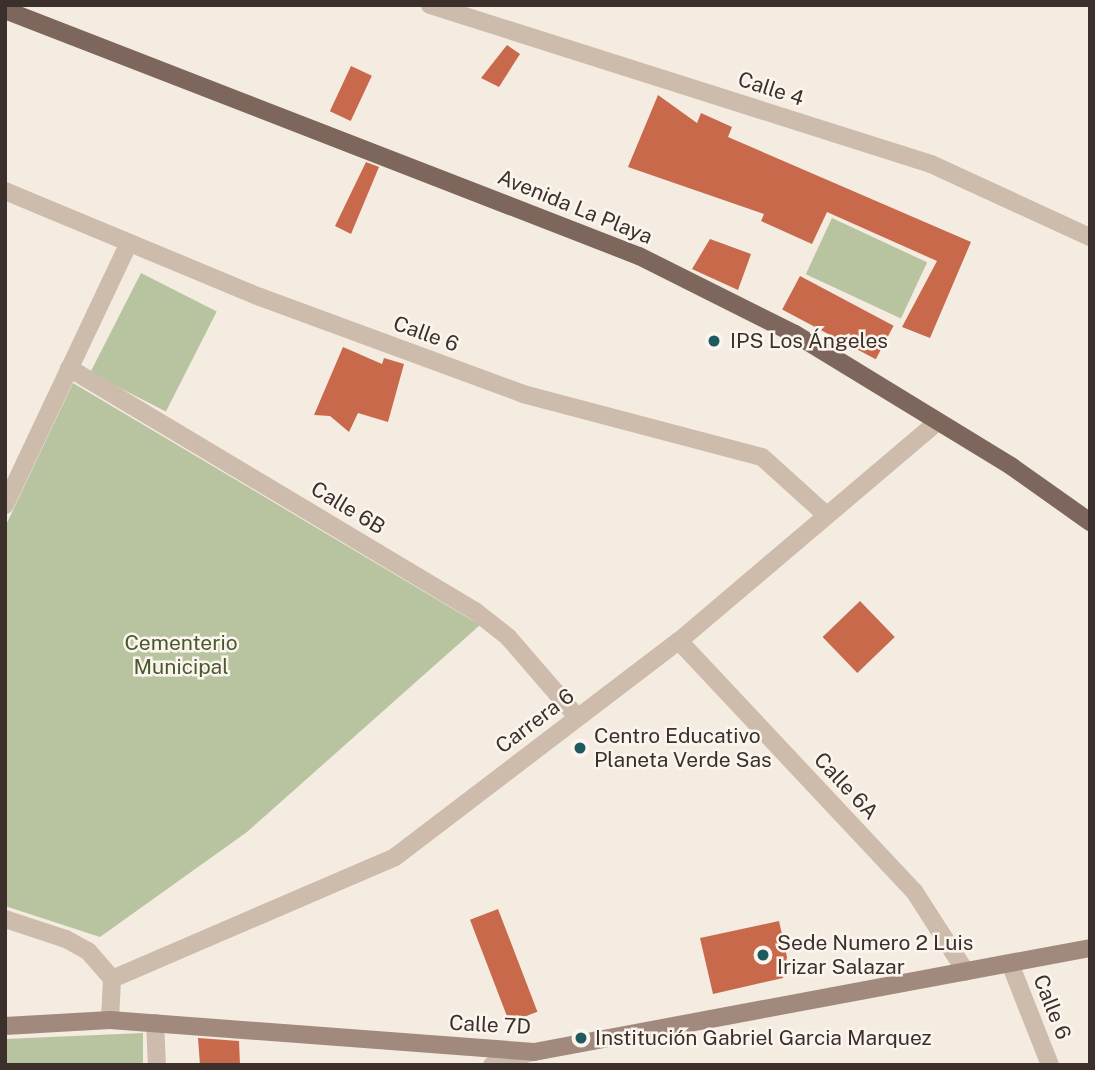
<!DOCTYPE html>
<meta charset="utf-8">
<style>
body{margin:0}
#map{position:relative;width:1095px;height:1070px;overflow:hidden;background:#f4ebe1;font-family:"Public Sans",sans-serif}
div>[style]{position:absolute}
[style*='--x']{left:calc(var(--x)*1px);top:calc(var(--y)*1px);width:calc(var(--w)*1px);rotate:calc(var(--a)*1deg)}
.green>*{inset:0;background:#b8c4a0;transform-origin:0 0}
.building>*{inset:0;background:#c8694b;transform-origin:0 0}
.street>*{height:18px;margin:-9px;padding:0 9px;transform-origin:9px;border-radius:9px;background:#cdbbac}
.secondary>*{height:18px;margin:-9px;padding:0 9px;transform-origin:9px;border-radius:9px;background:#a18a7d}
.primary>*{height:18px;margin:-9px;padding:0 9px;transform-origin:9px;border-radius:9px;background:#7d675c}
.dots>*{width:19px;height:19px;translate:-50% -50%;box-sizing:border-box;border:4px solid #fbf5ee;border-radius:50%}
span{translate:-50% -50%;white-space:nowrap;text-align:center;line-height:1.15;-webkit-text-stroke:5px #fbf5ee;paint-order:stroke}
.street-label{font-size:21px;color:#3b302b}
.poi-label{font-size:21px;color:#3b302b}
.left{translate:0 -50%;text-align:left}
.park-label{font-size:21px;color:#4a5a2e}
.frame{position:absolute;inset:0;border:7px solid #3b302b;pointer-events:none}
</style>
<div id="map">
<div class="green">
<div style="left:832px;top:218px;width:105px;height:62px;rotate:25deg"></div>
<div style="left:141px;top:273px;width:85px;height:112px;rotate:27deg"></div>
<div style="clip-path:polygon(73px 383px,480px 625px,247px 832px,100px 937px,5px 906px,5px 527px)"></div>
<div style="clip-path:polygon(143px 1033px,143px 1065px,5px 1065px,5px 1039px)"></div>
</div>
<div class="building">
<div style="clip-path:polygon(507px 45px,520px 54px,499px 87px,481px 78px)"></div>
<div style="left:351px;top:66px;width:23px;height:50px;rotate:25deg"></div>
<div style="clip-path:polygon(658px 95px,697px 123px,701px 113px,732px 127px,728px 137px,971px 242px,930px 338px,902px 327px,937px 261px,827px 212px,812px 244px,761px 221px,764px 214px,628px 167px)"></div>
<div style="clip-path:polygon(366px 162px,379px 167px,351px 234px,335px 226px)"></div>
<div style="clip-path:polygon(710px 239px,751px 254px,738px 290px,692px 269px)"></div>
<div style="left:800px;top:276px;width:106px;height:38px;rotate:28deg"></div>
<div style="clip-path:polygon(343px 347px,382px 364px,384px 358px,404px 364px,388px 422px,358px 413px,349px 432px,330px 416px,314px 415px)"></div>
<div style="left:860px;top:601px;width:50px;height:52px;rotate:46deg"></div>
<div style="left:498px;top:909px;width:110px;height:30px;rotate:69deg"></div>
<div style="clip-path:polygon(779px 921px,787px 957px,783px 978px,713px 994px,700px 938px)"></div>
<div style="clip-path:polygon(198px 1038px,239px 1041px,240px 1065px,200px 1065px)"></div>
</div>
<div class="street">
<div style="--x:430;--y:5;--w:526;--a:17.61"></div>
<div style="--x:931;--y:164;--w:175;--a:24.7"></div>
<div style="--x:5;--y:191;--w:276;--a:22.6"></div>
<div style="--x:260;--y:297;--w:280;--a:20.2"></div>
<div style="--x:523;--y:394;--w:247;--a:14.8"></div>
<div style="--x:762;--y:457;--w:85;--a:42.1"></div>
<div style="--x:69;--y:368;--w:473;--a:30.9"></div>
<div style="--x:475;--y:611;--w:42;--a:38.2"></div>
<div style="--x:508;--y:637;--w:106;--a:49.2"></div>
<div style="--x:5;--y:505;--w:290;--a:-64.7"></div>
<div style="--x:679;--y:641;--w:343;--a:46.8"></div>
<div style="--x:914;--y:891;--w:96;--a:57.3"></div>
<div style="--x:5;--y:919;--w:64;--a:18.2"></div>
<div style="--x:66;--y:939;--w:25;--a:29"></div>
<div style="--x:88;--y:951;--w:37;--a:49"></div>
<div style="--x:1011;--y:966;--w:106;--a:68.5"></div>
<div style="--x:112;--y:979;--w:308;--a:-23.3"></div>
<div style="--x:395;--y:857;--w:357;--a:-37.3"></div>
<div style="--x:679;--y:641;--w:338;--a:-40.3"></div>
<div style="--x:110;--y:1020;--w:41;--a:-87.2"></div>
<div style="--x:155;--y:1023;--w:42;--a:87.3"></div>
<div style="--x:492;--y:1065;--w:42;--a:-18"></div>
</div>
<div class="secondary">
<div style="--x:5;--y:1026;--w:105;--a:-3.3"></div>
<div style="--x:110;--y:1020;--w:425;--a:4.3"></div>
<div style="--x:534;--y:1052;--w:566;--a:-10.59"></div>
</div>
<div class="primary">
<div style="--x:5;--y:10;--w:680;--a:21.21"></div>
<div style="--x:639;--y:256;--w:174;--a:26.6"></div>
<div style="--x:795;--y:334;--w:253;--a:31.4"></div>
<div style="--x:1011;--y:466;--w:97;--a:35.3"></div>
</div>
<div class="dots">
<div style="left:714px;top:341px;background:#1f5a5e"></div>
<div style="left:580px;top:748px;background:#1f5a5e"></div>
<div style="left:763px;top:955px;background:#1f5a5e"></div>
<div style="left:581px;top:1038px;background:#1f5a5e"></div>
</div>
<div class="street-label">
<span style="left:771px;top:89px;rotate:18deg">Calle 4</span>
<span style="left:575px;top:207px;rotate:22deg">Avenida La Playa</span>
<span style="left:426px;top:334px;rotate:20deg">Calle 6</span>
<span style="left:348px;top:508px;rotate:31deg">Calle 6B</span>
<span style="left:535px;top:721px;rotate:-37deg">Carrera 6</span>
<span style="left:846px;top:786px;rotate:47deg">Calle 6A</span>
<span style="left:1052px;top:1007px;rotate:68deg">Calle 6</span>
<span style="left:490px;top:1025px;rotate:3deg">Calle 7D</span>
</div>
<div class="poi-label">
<span class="left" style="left:730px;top:341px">IPS Los Ángeles</span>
<span class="left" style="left:594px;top:748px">Centro Educativo<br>Planeta Verde Sas</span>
<span class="left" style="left:777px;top:955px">Sede Numero 2 Luis<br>Irizar Salazar</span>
<span class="left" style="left:595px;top:1038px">Institución Gabriel Garcia Marquez</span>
</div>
<div class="park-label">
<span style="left:181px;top:655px">Cementerio<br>Municipal</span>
</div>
<div class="frame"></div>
</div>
